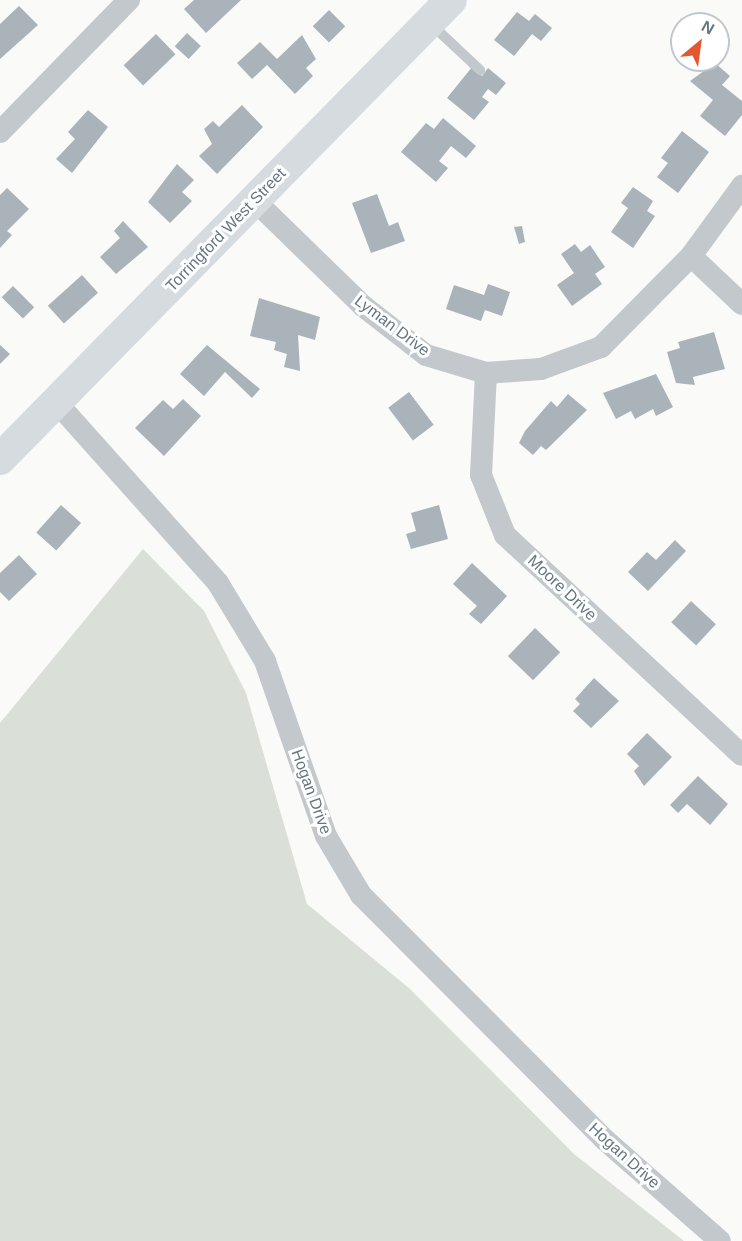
<!DOCTYPE html>
<style>
body{margin:0}
#map{position:relative;width:742px;height:1241px;overflow:hidden;background:#fafaf8;font-family:Arial,sans-serif}
div>[style]{position:absolute}
[style*='--x']{left:calc(var(--x)*1px);top:calc(var(--y)*1px);width:calc(var(--w)*1px);rotate:calc(var(--a)*1deg)}
.green>*{inset:0;background:#dadfd7}
.building>*{inset:0;background:#aab3b9;transform-origin:0 0}
.service>*{height:10px;margin:-5px;padding:0 5px;transform-origin:5px;border-radius:5px;background:#c3c8cc}
.minor>*{height:22px;margin:-11px;padding:0 11px;transform-origin:11px;border-radius:11px;background:#c3c8cc}
.secondary>*{height:32px;margin:-16px;padding:0 16px;transform-origin:16px;border-radius:16px;background:#d6dbdf}
span{translate:-50% -50%;white-space:nowrap;text-align:center;line-height:1.15;-webkit-text-stroke:6px #fff;paint-order:stroke}
.street-label{font-size:16px;color:#657683}
.north{position:absolute;left:670px;top:12px;width:60px;height:60px;box-sizing:border-box;background:#fff;border:2px solid #c1c8cd;border-radius:50%;rotate:29deg;font-size:16px;font-weight:700;line-height:24px;text-align:center;color:#657683}
.north::after{content:'';display:block;margin:auto;width:21px;height:27px;background:#e4572e;clip-path:polygon(50% 0,100% 100%,50% 72%,0 100%)}
</style>
<div id="map">
<div class="green">
<div style="clip-path:polygon(143px 549px,204px 611px,246px 693px,307px 904px,410px 989px,574px 1154px,684px 1241px,0 1241px,0 723px)"></div>
</div>
<div class="building">
<div style="clip-path:polygon(194px 0,241px 0,206px 33px,184px 9px)"></div>
<div style="clip-path:polygon(19px 6px,38px 25px,0 59px,0 24px)"></div>
<div style="left:329px;top:10px;width:23px;height:23px;rotate:45deg"></div>
<div style="clip-path:polygon(517px 12px,529px 21px,535px 14px,552px 28px,541px 41px,532px 34px,514px 56px,494px 40px)"></div>
<div style="left:187px;top:33px;width:19px;height:18px;rotate:43deg"></div>
<div style="left:156px;top:34px;width:28px;height:45px;rotate:46deg"></div>
<div style="clip-path:polygon(302px 35px,316px 59px,306px 68px,313px 76px,295px 94px,267px 65px,252px 79px,237px 63px,260px 42px,277px 59px)"></div>
<div style="clip-path:polygon(715px 63px,730px 76px,722px 85px,742px 101px,742px 115px,725px 136px,700px 116px,713px 100px,690px 81px)"></div>
<div style="clip-path:polygon(472px 67px,482px 76px,488px 68px,506px 83px,496px 95px,488px 89px,482px 97px,489px 102px,474px 120px,447px 98px)"></div>
<div style="clip-path:polygon(242px 105px,263px 127px,217px 174px,199px 156px,212px 144px,204px 129px,213px 121px,219px 127px)"></div>
<div style="clip-path:polygon(88px 110px,108px 127px,72px 173px,56px 159px,75px 139px,68px 132px)"></div>
<div style="clip-path:polygon(443px 118px,476px 146px,466px 158px,451px 146px,439px 161px,448px 168px,436px 182px,401px 152px,426px 123px,434px 129px)"></div>
<div style="clip-path:polygon(682px 131px,709px 152px,678px 193px,657px 177px,668px 163px,661px 158px)"></div>
<div style="clip-path:polygon(177px 164px,194px 180px,182px 192px,192px 201px,170px 223px,148px 202px)"></div>
<div style="clip-path:polygon(633px 187px,653px 201px,647px 211px,655px 216px,633px 248px,611px 232px,628px 208px,621px 203px)"></div>
<div style="clip-path:polygon(7px 188px,29px 209px,7px 231px,12px 235px,0 248px,0 195px)"></div>
<div style="clip-path:polygon(377px 194px,389px 226px,398px 222px,405px 241px,371px 253px,352px 203px)"></div>
<div style="clip-path:polygon(123px 221px,148px 247px,116px 274px,100px 257px,120px 238px,114px 231px)"></div>
<div style="clip-path:polygon(522px 226px,525px 242px,519px 244px,514px 227px)"></div>
<div style="clip-path:polygon(575px 244px,581px 252px,590px 245px,605px 267px,595px 274px,602px 284px,572px 306px,557px 285px,574px 273px,561px 254px)"></div>
<div style="left:82px;top:275px;width:24px;height:46px;rotate:48deg"></div>
<div style="clip-path:polygon(488px 284px,510px 292px,502px 316px,485px 310px,481px 321px,446px 309px,454px 285px,484px 295px)"></div>
<div style="left:13px;top:286px;width:30px;height:16px;rotate:45deg"></div>
<div style="clip-path:polygon(259px 298px,320px 317px,315px 340px,298px 335px,300px 371px,284px 367px,287px 354px,274px 350px,276px 342px,250px 336px)"></div>
<div style="clip-path:polygon(714px 332px,725px 369px,693px 377px,695px 385px,676px 383px,667px 352px,680px 348px,678px 342px)"></div>
<div style="clip-path:polygon(0 345px,10px 354px,0 364px)"></div>
<div style="clip-path:polygon(207px 345px,260px 389px,252px 398px,225px 372px,204px 396px,180px 374px)"></div>
<div style="clip-path:polygon(656px 374px,673px 407px,656px 416px,653px 409px,635px 419px,631px 411px,616px 419px,603px 393px)"></div>
<div style="left:409px;top:392px;width:41px;height:26px;rotate:53deg"></div>
<div style="clip-path:polygon(568px 394px,587px 410px,546px 450px,541px 446px,533px 455px,519px 443px,525px 431px,551px 401px,557px 407px)"></div>
<div style="clip-path:polygon(183px 399px,201px 416px,164px 456px,135px 428px,163px 400px,173px 409px)"></div>
<div style="left:61px;top:505px;width:27px;height:37px;rotate:42deg"></div>
<div style="clip-path:polygon(439px 505px,448px 539px,411px 549px,406px 534px,416px 531px,411px 513px)"></div>
<div style="clip-path:polygon(675px 540px,686px 551px,648px 591px,628px 572px,647px 552px,656px 560px)"></div>
<div style="clip-path:polygon(19px 555px,37px 574px,9px 601px,0 592px,0 573px)"></div>
<div style="clip-path:polygon(472px 563px,507px 596px,481px 624px,469px 614px,477px 606px,453px 584px)"></div>
<div style="left:691px;top:601px;width:34px;height:29px;rotate:43deg"></div>
<div style="left:535px;top:628px;width:35px;height:39px;rotate:44deg"></div>
<div style="clip-path:polygon(594px 678px,619px 701px,591px 728px,573px 711px,580px 704px,575px 699px)"></div>
<div style="clip-path:polygon(647px 733px,672px 757px,644px 786px,634px 771px,639px 766px,627px 754px)"></div>
<div style="clip-path:polygon(698px 776px,728px 804px,710px 825px,687px 804px,678px 813px,670px 805px)"></div>
</div>
<div class="service">
<div style="--x:432;--y:25;--w:66;--a:43.2"></div>
</div>
<div class="minor">
<div style="--x:0;--y:132;--w:185;--a:-45.7"></div>
<div style="--x:254;--y:200;--w:152;--a:44.2"></div>
<div style="--x:363;--y:306;--w:80;--a:37.9"></div>
<div style="--x:426;--y:355;--w:63;--a:16.7"></div>
<div style="--x:486;--y:373;--w:55;--a:-4.2"></div>
<div style="--x:541;--y:369;--w:64;--a:-20.1"></div>
<div style="--x:601;--y:347;--w:128;--a:-45.3"></div>
<div style="--x:691;--y:256;--w:87;--a:-53.9"></div>
<div style="--x:691;--y:256;--w:70;--a:43.3"></div>
<div style="--x:486;--y:373;--w:102;--a:92.8"></div>
<div style="--x:481;--y:475;--w:65;--a:68.2"></div>
<div style="--x:505;--y:535;--w:323;--a:42.9"></div>
<div style="--x:58;--y:404;--w:240;--a:48.2"></div>
<div style="--x:218;--y:583;--w:91;--a:58.9"></div>
<div style="--x:265;--y:661;--w:185;--a:70.8"></div>
<div style="--x:326;--y:836;--w:69;--a:59.3"></div>
<div style="--x:361;--y:895;--w:344;--a:45.1"></div>
<div style="--x:604;--y:1139;--w:154;--a:41.3"></div>
</div>
<div class="secondary">
<div style="--x:0;--y:459;--w:643;--a:-45.5"></div>
</div>
<div class="street-label">
<span style="left:226px;top:230px;rotate:-46deg">Torringford West Street</span>
<span style="left:392px;top:326px;rotate:37deg">Lyman Drive</span>
<span style="left:562px;top:588px;rotate:43deg">Moore Drive</span>
<span style="left:311px;top:792px;rotate:70deg">Hogan Drive</span>
<span style="left:624px;top:1156px;rotate:42deg">Hogan Drive</span>
</div>
<div class="north">N</div>
</div>
